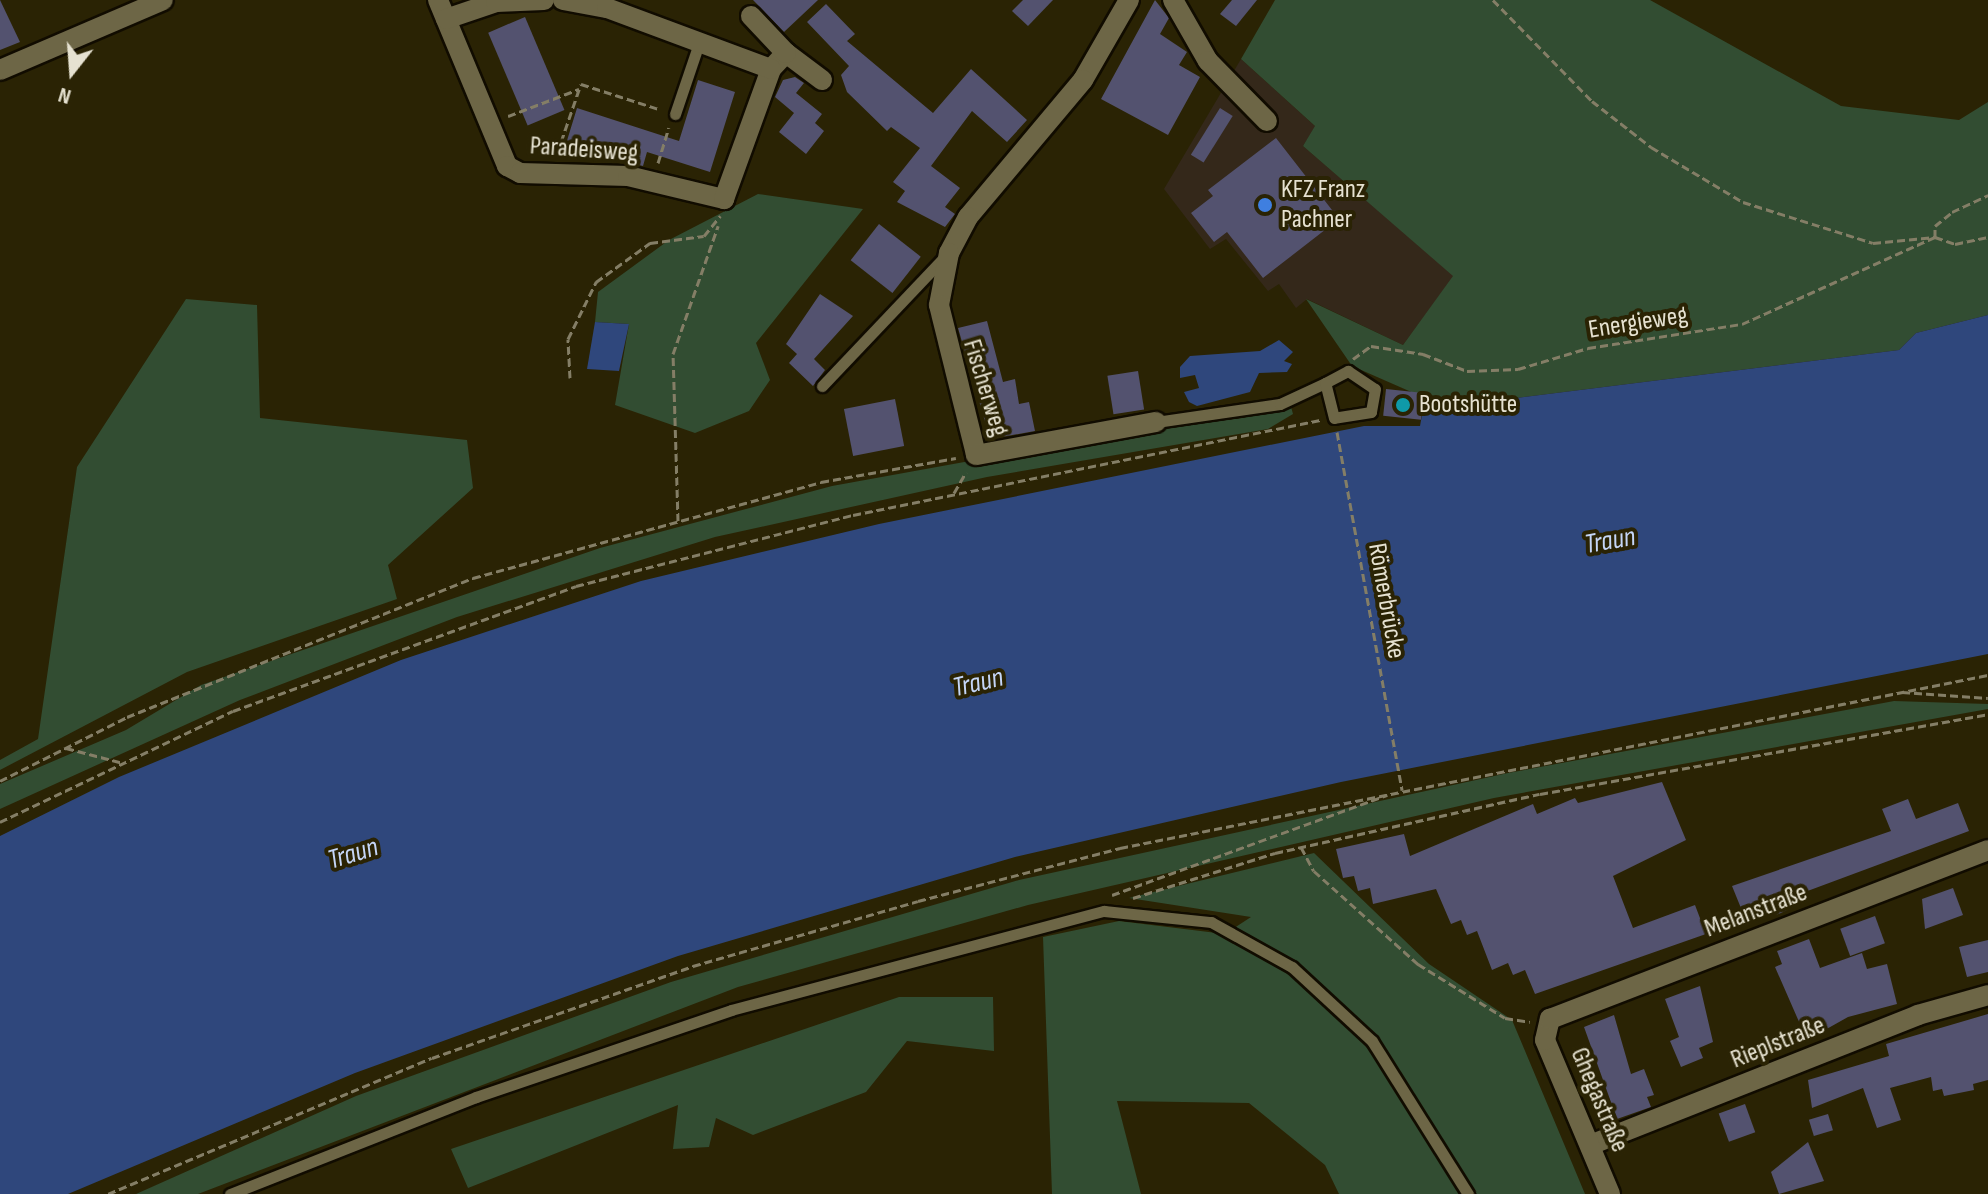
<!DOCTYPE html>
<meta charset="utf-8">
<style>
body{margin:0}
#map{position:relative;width:1988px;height:1194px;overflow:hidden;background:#2a2304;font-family:"Sofia Sans Condensed",sans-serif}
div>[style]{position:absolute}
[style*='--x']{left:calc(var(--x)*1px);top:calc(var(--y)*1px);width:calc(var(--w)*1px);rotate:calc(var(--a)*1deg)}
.commercial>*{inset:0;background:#34281a}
.green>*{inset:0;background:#324d32}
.water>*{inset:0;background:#2f477c}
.building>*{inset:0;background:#53526f;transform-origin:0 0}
.path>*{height:3px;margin-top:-1.5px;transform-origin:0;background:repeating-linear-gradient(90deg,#847e66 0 8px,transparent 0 12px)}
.roads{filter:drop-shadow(2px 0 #110c00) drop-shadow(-2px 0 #110c00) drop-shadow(0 2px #110c00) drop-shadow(0 -2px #110c00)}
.service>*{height:11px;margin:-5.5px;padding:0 5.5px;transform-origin:5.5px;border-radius:5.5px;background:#6d6646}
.minor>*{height:20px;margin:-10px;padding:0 10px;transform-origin:10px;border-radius:10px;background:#6d6646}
.dots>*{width:22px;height:22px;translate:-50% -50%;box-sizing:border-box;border:4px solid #2a2304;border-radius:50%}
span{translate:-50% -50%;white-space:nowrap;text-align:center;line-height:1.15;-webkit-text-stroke:8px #2a2304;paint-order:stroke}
.street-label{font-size:26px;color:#e6e2d1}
.poi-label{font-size:26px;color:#e6e2d1}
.left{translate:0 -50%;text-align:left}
.water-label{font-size:28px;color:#c5d6f7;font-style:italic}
.north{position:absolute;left:32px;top:32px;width:80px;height:80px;-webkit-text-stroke:6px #2a2304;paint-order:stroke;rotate:197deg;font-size:22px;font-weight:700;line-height:32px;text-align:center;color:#e6e2d1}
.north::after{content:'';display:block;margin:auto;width:28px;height:36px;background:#e6e2d1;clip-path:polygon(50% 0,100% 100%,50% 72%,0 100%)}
</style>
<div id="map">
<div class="commercial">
<div style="clip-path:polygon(1241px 59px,1316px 127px,1303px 146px,1454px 276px,1403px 345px,1307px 299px,1296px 308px,1279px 284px,1268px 291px,1226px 239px,1210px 249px,1164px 189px)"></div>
</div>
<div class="green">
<div style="clip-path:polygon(1275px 0,1650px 0,1841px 106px,1959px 120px,1988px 102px,1988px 315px,1916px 333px,1899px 350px,1485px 402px,1425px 398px,1352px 366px,1306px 299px,1403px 345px,1453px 276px,1303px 146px,1315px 126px,1241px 59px)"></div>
<div style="clip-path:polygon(758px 194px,863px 209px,756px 343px,770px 380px,749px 411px,695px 433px,615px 405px,629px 324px,595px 322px,598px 292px,669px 240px)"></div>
<div style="clip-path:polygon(186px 299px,257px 305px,260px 418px,467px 440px,473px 488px,388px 565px,397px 599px,187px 672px,0 770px,0 760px,38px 739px,77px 467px)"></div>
<div style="clip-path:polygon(1290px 403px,1293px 414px,1268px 429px,987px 477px,715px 537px,457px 617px,240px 700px,0 809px,0 784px,126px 730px,201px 685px,600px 548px,832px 486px,1146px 429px,1242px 418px)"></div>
<div style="clip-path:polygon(1894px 701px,1988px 704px,1988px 709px,1494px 798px,1028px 905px,738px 987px,198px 1194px,136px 1194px,356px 1096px,671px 982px,1019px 880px,1508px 773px)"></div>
<div style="clip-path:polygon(1314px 853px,1429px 964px,1512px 1020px,1585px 1194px,1339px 1194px,1325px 1165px,1249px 1103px,1117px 1101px,1141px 1194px,1052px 1194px,1043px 937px,1119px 921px,1225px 934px,1251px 917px,1129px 898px)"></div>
<div style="clip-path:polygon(899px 997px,993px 997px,994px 1051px,907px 1041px,866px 1092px,753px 1135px,716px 1118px,709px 1147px,673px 1149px,678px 1105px,468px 1188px,451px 1149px)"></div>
</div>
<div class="water">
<div style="clip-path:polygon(1988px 315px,1988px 654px,1341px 782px,1015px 857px,678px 956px,355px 1073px,68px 1194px,0 1194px,0 836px,119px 777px,401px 660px,641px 581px,879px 524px,1364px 426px,1420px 426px,1425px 398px,1485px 402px,1899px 350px,1916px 333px)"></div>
<div style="clip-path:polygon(595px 322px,629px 324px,619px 371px,587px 369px)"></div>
<div style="clip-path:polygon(1279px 340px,1293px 352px,1284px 361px,1292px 364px,1287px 372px,1259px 373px,1250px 392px,1197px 406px,1189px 402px,1184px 392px,1199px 388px,1195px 375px,1180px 378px,1180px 367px,1190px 356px,1260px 351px)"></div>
</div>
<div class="building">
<div style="clip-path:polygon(0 0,20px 42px,0 50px)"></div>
<div style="clip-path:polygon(753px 0,818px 0,784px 32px)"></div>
<div style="clip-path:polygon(1023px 0,1053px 0,1028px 26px,1012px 11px)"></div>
<div style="clip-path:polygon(1155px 0,1169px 18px,1160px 34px,1187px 52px,1179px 65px,1200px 77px,1168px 135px,1101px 99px)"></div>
<div style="clip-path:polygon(1232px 0,1257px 0,1236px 26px,1220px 14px)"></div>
<div style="clip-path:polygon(826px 4px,855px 34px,847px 41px,933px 113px,971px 69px,1027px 120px,1007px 142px,972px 111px,931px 166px,960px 188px,945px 207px,955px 214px,945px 227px,897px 202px,905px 191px,893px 182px,920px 148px,891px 127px,887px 131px,847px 92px,841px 75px,849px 66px,807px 22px)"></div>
<div style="left:525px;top:17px;width:101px;height:40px;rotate:67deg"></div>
<div style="clip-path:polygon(795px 77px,804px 83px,796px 93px,822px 114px,815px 123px,824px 131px,806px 154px,779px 132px,794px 113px,775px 97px,783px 80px)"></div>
<div style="clip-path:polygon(698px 80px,735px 92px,710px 172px,647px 152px,643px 166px,565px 147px,577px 108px,679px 141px)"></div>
<div style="left:1220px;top:108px;width:15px;height:55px;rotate:32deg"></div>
<div style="clip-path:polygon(1276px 138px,1339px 219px,1263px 278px,1227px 232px,1214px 242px,1191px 213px,1213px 196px,1208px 190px)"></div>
<div style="left:879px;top:224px;width:53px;height:46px;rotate:38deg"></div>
<div style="clip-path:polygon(820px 294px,853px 316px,814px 359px,825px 370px,813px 386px,789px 363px,797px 354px,786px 344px)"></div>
<div style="clip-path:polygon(987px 321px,1003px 382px,1015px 379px,1019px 404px,1029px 402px,1035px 431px,990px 439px,958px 328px)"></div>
<div style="left:1138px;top:371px;width:39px;height:31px;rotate:81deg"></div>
<div style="left:1386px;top:389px;width:38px;height:27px;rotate:6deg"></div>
<div style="left:895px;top:399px;width:48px;height:52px;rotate:79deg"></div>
<div style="clip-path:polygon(1662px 782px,1686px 840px,1613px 876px,1633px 928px,1695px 905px,1706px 934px,1535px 994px,1525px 970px,1513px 975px,1508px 963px,1492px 970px,1477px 931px,1467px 935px,1461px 920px,1451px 924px,1436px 889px,1373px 904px,1370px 888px,1358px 891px,1354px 876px,1343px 878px,1336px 849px,1404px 834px,1410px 856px,1533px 804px,1537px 814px,1575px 798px,1578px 803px)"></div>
<div style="clip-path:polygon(1908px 799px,1916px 819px,1958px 803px,1969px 831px,1786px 899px,1790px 909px,1776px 915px,1773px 906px,1745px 918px,1732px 886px,1891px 831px,1882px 809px)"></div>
<div style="clip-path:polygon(1953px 888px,1963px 915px,1925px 929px,1922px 899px)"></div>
<div style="left:1875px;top:916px;width:29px;height:37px;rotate:70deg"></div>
<div style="clip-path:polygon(1809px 939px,1820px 968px,1862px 953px,1867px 969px,1887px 964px,1897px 1004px,1848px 1017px,1807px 1040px,1775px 967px,1782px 964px,1777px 951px)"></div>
<div style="clip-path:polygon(1988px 940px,1988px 972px,1967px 977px,1959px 947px)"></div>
<div style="clip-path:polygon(1700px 986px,1713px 1042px,1699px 1048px,1703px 1058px,1681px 1067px,1670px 1041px,1679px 1037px,1665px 999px)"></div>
<div style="clip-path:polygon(1988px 1014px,1988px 1080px,1973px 1084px,1974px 1090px,1944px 1096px,1942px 1089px,1933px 1091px,1931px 1077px,1890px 1088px,1901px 1120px,1877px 1128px,1863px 1088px,1812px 1108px,1808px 1080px,1889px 1056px,1886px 1044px)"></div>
<div style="clip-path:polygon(1614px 1015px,1631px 1074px,1644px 1069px,1654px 1095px,1647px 1097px,1651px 1107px,1617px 1119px,1584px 1027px)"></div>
<div style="left:1745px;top:1104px;width:30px;height:28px;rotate:70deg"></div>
<div style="left:1828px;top:1114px;width:17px;height:20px;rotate:73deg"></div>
<div style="clip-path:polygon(1808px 1142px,1824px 1181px,1779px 1194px,1771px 1172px)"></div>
</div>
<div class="path">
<div style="--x:1493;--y:0;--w:141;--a:45.6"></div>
<div style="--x:1592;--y:101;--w:75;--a:37.9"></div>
<div style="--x:1651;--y:147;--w:107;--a:30.9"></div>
<div style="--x:1743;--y:202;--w:136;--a:17.5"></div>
<div style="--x:1873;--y:243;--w:62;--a:-5.5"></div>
<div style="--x:1935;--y:237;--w:21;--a:19"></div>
<div style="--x:1955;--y:244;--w:34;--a:-12"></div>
<div style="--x:508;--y:116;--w:76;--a:-20.8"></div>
<div style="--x:566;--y:154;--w:13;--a:-113"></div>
<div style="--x:561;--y:142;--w:61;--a:-71"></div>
<div style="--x:581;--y:84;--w:82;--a:17.8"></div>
<div style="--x:658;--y:163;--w:37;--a:-73"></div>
<div style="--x:1935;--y:237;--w:11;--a:-90"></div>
<div style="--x:1935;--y:226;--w:22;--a:-39"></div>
<div style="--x:1952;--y:212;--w:40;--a:-25"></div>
<div style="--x:1353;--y:359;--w:22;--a:-36"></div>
<div style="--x:1371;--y:346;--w:53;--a:8.7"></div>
<div style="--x:1423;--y:354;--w:47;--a:21.1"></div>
<div style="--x:1467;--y:371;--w:51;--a:-2.2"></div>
<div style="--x:1518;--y:369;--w:73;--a:-16.7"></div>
<div style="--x:1588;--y:348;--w:156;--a:-8.9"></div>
<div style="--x:1742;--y:324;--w:212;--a:-24.3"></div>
<div style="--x:570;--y:378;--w:39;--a:-93"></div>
<div style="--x:568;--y:339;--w:64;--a:-63.8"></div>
<div style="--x:596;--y:282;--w:67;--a:-35.8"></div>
<div style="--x:650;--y:243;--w:54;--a:-7.4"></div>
<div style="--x:704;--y:236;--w:26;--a:-51"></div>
<div style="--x:1337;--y:432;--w:364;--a:79.7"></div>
<div style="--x:954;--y:493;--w:24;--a:-60"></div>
<div style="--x:678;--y:521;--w:167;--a:-91.7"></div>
<div style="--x:673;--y:354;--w:136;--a:-70.6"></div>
<div style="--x:1902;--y:692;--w:86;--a:4"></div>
<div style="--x:66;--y:748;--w:59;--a:14.7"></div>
<div style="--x:0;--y:781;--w:142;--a:-26.7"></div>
<div style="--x:127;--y:717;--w:373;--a:-21.9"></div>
<div style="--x:473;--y:578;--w:361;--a:-15.4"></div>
<div style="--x:821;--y:482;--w:137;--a:-10.1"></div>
<div style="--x:0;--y:822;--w:258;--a:-25.5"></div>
<div style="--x:233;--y:711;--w:365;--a:-20"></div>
<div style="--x:576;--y:586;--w:286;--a:-14.4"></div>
<div style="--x:853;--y:515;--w:478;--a:-11.5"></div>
<div style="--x:1301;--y:847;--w:27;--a:62"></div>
<div style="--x:1314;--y:871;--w:140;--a:41.8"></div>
<div style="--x:1418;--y:964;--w:102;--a:31.8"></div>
<div style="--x:1505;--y:1018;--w:25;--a:9"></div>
<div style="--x:1112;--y:895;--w:293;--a:-20"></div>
<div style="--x:1133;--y:898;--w:149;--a:-17.6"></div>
<div style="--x:1275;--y:853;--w:271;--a:-12.6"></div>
<div style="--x:1540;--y:794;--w:455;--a:-10.1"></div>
<div style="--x:108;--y:1194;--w:351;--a:-22.8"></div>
<div style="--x:432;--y:1058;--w:277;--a:-19.4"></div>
<div style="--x:693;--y:966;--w:234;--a:-16.1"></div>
<div style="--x:918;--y:901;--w:209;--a:-14.7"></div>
<div style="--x:1120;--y:848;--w:885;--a:-11.27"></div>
</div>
<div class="roads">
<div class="service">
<div style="--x:675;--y:114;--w:75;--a:-71.3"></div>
<div style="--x:822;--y:386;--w:183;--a:-46.5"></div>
<div style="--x:1156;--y:422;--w:125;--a:-8.3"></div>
<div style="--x:1280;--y:404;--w:50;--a:-25"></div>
<div style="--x:1325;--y:383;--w:26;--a:-28"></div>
<div style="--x:1348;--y:371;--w:32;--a:34"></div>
<div style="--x:1375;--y:389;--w:23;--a:100"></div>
<div style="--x:1371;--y:412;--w:37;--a:171"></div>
<div style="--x:1334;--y:418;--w:36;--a:-104"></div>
<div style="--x:230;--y:1194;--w:264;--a:-21.5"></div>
<div style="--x:476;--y:1097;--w:269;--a:-18.8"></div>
<div style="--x:731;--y:1010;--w:386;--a:-14.9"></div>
<div style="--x:1104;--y:911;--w:108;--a:5.9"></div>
<div style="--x:1211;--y:922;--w:93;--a:29.1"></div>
<div style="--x:1292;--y:967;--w:109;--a:42.8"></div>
<div style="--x:1372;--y:1041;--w:181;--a:57.9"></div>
</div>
<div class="minor">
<div style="--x:438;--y:0;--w:180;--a:67.4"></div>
<div style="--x:507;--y:166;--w:15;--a:28"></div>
<div style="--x:520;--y:173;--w:108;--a:1.6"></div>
<div style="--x:628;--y:176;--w:99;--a:13.5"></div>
<div style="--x:724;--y:199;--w:138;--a:-70.1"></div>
<div style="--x:771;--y:69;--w:22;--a:-47"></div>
<div style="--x:786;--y:53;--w:45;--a:36.9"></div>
<div style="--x:563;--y:0;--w:45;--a:10.3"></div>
<div style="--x:607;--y:8;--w:175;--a:20.4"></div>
<div style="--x:1129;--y:0;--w:92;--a:119.9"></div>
<div style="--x:1083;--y:80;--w:179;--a:130"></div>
<div style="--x:968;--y:217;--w:41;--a:117.8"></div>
<div style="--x:949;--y:253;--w:53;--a:100.9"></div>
<div style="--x:939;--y:305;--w:154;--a:76.1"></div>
<div style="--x:976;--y:455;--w:183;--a:-10.4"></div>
<div style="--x:1173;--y:0;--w:70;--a:60.2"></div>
<div style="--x:1208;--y:61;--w:84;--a:45.5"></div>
<div style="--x:751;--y:16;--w:51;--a:46.6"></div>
<div style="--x:446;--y:19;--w:53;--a:-18.8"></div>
<div style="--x:496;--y:2;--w:48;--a:-2.4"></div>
<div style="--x:0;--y:70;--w:177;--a:-23.2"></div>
<div style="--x:1590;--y:1145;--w:353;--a:-21.6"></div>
<div style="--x:1918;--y:1015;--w:73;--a:-15.9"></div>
<div style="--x:1610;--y:1194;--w:167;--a:-112.9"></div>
<div style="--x:1545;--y:1040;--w:22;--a:-77"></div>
<div style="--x:1550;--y:1019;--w:469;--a:-21.1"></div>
</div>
</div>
<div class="dots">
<div style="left:1265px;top:205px;background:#3f7fe0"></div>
<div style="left:1403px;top:405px;background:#0f9aa8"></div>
</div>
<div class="street-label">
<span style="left:584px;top:150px;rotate:4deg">Paradeisweg</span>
<span style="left:1638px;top:323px;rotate:-9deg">Energieweg</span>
<span style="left:985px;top:388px;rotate:73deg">Fischerweg</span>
<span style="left:1386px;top:601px;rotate:80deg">Römerbrücke</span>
<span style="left:1756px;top:911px;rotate:-21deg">Melanstraße</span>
<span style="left:1778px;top:1043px;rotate:-22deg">Rieplstraße</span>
<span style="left:1599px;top:1100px;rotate:67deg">Ghegastraße</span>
</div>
<div class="poi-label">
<span class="left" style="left:1281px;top:205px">KFZ Franz<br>Pachner</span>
<span class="left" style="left:1419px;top:405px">Bootshütte</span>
</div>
<div class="water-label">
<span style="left:1610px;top:541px;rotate:-10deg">Traun</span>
<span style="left:978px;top:683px;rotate:-13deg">Traun</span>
<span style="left:353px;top:854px;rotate:-17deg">Traun</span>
</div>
<div class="north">N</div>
</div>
